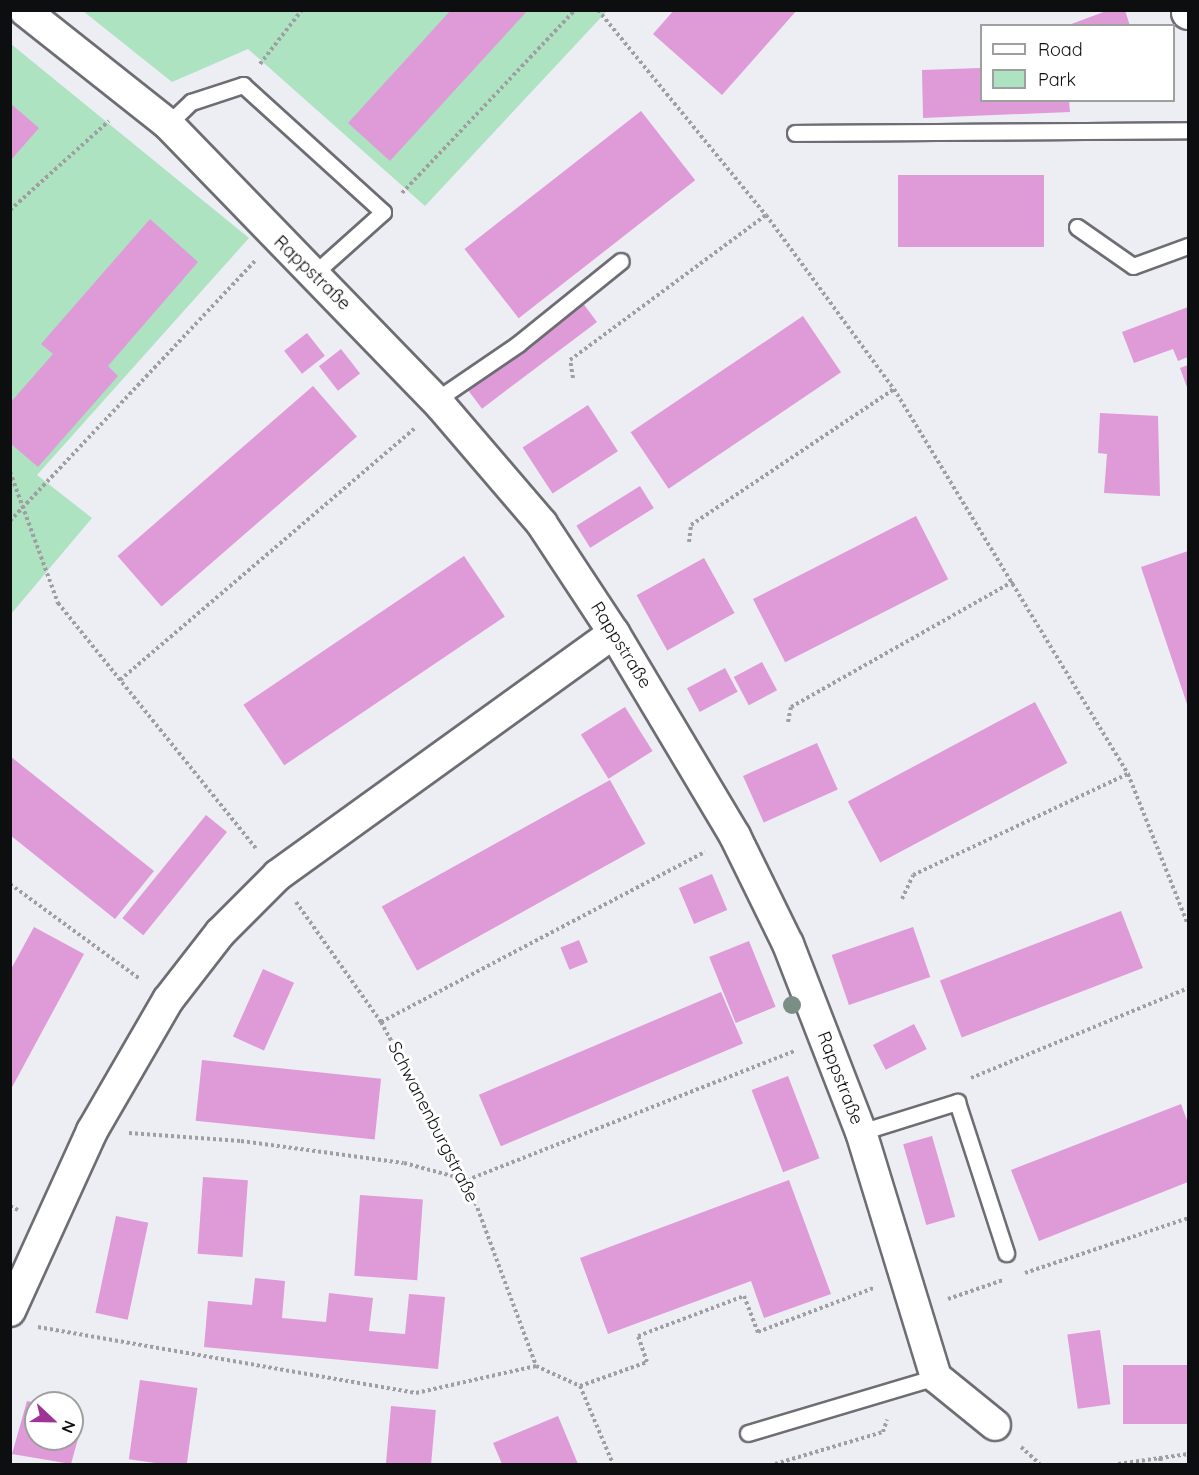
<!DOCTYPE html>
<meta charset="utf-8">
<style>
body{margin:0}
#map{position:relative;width:1199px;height:1475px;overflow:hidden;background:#ededf4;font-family:Quicksand,sans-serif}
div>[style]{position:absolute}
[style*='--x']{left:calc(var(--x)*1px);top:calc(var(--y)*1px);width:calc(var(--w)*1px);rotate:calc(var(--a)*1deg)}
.green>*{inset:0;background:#ade3c0}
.building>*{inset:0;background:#df9ad8;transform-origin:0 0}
.path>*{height:4px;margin-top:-2px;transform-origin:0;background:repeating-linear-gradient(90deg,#9e9ea3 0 3px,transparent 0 6px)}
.roads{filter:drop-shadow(2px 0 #6d6d73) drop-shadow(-2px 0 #6d6d73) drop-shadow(0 2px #6d6d73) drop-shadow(0 -2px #6d6d73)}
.service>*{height:15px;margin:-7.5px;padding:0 7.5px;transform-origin:7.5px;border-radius:7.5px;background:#fff}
.minor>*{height:30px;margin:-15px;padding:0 15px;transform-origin:15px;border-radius:15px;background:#fff}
.secondary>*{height:33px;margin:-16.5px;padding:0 16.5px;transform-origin:16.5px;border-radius:16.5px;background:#fff}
.trees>*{width:18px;height:18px;margin:-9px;border-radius:50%;background:#7a8e86}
span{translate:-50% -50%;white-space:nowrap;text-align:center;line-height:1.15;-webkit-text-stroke:6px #fff;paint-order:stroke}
.street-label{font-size:18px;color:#0d0e10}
.frame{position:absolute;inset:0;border:12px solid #0d0e10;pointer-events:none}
.legend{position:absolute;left:980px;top:24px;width:195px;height:78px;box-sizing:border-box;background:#fff;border:2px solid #9e9f9f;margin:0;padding:8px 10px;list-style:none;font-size:18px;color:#0d0e10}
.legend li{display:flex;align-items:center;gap:12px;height:30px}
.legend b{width:30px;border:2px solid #9e9f9f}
.north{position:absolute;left:24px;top:1391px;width:60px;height:60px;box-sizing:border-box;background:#fff;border:2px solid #9e9f9f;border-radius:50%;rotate:112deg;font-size:16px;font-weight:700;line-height:24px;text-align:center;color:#0d0e10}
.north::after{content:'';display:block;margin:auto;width:21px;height:27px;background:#a03495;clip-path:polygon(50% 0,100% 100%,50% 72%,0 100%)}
</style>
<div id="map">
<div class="green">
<div style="clip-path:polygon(83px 11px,607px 11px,425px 206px,248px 49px,172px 82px)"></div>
<div style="clip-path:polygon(11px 44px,249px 238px,37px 475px,92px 518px,11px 614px)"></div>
</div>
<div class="building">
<div style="clip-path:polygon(451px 10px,528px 10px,390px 161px,348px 123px)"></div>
<div style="clip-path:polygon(674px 10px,797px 10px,722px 95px,653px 34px)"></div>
<div style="clip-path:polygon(1109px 10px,1125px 10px,1130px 26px,1066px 26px)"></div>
<div style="clip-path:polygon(981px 68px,981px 100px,1069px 100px,1070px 112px,923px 118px,922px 70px)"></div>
<div style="clip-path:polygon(10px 103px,39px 128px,10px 161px)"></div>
<div style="left:641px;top:111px;width:88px;height:224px;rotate:52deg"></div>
<div style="left:898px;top:175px;width:146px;height:72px"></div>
<div style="clip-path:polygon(150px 219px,198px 262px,108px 366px,118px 376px,38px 467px,10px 443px,10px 403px,53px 354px,41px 344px)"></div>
<div style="left:582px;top:302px;width:25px;height:144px;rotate:53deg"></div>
<div style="clip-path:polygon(1188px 307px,1188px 357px,1178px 361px,1173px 349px,1134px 363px,1122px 332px)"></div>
<div style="left:803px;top:316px;width:68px;height:208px;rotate:56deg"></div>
<div style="left:307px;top:333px;width:29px;height:29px;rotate:52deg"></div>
<div style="left:341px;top:349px;width:31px;height:28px;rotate:52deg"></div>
<div style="clip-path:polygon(1188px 365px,1188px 390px,1180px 368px)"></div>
<div style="left:313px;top:386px;width:67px;height:259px;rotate:49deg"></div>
<div style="left:588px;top:405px;width:55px;height:78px;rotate:57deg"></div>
<div style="clip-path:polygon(1100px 413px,1158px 416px,1160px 496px,1104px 493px,1107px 454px,1098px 453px)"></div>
<div style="left:640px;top:486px;width:26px;height:75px;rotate:58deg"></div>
<div style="left:916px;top:516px;width:71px;height:183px;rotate:63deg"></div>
<div style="clip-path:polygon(1188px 551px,1188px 707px,1141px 567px)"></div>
<div style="left:464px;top:556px;width:73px;height:266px;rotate:56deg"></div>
<div style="left:704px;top:558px;width:63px;height:77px;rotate:61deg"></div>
<div style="left:762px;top:662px;width:32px;height:32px;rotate:62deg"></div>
<div style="left:725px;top:668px;width:27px;height:43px;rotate:62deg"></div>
<div style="left:1035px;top:702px;width:69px;height:212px;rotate:62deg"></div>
<div style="left:625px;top:707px;width:52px;height:52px;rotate:58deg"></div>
<div style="left:817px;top:743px;width:51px;height:81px;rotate:66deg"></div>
<div style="clip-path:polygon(10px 756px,154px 871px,115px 919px,10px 835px)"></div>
<div style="left:610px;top:780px;width:73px;height:261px;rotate:61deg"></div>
<div style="left:206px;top:815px;width:27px;height:133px;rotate:39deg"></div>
<div style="left:712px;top:874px;width:39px;height:36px;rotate:67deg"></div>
<div style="left:1121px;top:911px;width:61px;height:194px;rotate:69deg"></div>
<div style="clip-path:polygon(34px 927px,84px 954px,10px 1091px,10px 971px)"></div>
<div style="left:913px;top:927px;width:53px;height:86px;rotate:71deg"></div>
<div style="left:579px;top:940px;width:24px;height:20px;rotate:68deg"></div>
<div style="left:749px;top:941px;width:71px;height:43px;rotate:68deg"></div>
<div style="left:263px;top:969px;width:34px;height:74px;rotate:24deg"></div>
<div style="left:721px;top:992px;width:56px;height:263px;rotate:67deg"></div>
<div style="left:914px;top:1024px;width:28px;height:46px;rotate:63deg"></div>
<div style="left:202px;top:1060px;width:180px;height:61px;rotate:6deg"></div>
<div style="left:788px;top:1076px;width:88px;height:39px;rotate:69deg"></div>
<div style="clip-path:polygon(1181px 1104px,1188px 1123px,1188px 1182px,1039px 1241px,1011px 1170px)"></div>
<div style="left:932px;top:1136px;width:84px;height:30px;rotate:74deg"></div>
<div style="left:203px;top:1177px;width:45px;height:77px;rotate:4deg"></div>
<div style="clip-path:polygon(789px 1180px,831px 1294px,764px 1318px,751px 1281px,608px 1334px,580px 1258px)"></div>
<div style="left:360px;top:1195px;width:63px;height:81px;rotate:4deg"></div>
<div style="left:116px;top:1216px;width:33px;height:99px;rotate:12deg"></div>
<div style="clip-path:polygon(255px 1278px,285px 1281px,282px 1318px,326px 1322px,329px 1293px,373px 1298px,369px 1331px,405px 1334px,409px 1294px,445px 1297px,438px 1369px,204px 1347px,208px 1301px,252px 1305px)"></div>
<div style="left:1100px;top:1330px;width:75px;height:33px;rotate:82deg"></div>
<div style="left:1188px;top:1365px;width:59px;height:65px;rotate:90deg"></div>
<div style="left:140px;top:1380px;width:58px;height:80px;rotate:8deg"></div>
<div style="clip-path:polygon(27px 1401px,36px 1403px,36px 1439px,72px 1439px,72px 1414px,84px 1417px,71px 1464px,12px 1454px)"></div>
<div style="left:391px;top:1406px;width:45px;height:58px;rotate:5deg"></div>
<div style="clip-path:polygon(558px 1416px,578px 1464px,502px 1464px,493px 1443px)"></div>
</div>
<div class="path">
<div style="--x:598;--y:10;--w:265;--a:50.7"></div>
<div style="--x:766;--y:215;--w:216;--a:53.7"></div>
<div style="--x:894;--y:389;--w:451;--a:58.7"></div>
<div style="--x:1128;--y:774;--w:162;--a:68.3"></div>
<div style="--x:260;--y:64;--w:68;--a:-52.1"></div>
<div style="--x:402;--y:193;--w:252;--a:-46.6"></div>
<div style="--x:10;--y:210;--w:133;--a:-42"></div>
<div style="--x:573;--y:378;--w:18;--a:-99"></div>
<div style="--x:570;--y:360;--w:244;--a:-36.5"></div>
<div style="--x:10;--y:472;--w:140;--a:69.9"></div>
<div style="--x:58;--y:603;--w:315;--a:51.1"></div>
<div style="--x:10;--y:521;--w:357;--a:-46.7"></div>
<div style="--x:689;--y:542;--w:17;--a:-83"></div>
<div style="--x:691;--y:525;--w:244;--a:-33.8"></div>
<div style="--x:120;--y:680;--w:388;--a:-40.5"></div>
<div style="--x:788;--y:722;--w:15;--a:-79"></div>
<div style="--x:791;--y:707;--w:256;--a:-29.5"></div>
<div style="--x:10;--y:884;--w:162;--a:36.2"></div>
<div style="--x:902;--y:899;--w:26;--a:-65"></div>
<div style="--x:913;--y:875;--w:238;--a:-25.2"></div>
<div style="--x:296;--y:902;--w:147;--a:54.7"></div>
<div style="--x:381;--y:1022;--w:180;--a:61.4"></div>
<div style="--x:467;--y:1180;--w:198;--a:69.6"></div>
<div style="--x:536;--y:1366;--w:48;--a:24.4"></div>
<div style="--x:580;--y:1386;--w:85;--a:67.1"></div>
<div style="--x:381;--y:1022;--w:366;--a:-27.7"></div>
<div style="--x:971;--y:1078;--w:235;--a:-22.5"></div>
<div style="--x:129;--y:1133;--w:112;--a:4.1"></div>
<div style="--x:241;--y:1141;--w:164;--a:7.7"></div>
<div style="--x:404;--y:1163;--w:65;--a:15.1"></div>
<div style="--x:467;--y:1180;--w:352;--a:-21.5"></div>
<div style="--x:10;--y:1206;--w:9;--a:27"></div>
<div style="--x:1025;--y:1273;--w:172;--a:-18.6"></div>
<div style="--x:948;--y:1299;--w:58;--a:-19.1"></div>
<div style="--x:38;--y:1327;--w:384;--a:9.9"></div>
<div style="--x:416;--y:1393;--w:123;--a:-12.7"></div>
<div style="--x:580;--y:1386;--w:71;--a:-19.7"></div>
<div style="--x:647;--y:1362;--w:28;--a:-109"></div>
<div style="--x:638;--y:1336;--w:113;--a:-20.7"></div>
<div style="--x:744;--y:1296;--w:39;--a:69"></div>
<div style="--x:758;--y:1332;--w:124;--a:-20.8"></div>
<div style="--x:1021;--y:1447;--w:25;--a:42"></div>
<div style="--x:1160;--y:1458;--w:6;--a:81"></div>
<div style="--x:775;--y:1464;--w:113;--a:-16.5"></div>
<div style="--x:883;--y:1432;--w:13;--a:-72"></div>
<div style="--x:1118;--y:1464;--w:71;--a:-8.1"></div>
</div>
<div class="roads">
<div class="service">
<div style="--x:168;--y:124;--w:32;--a:-44"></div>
<div style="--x:191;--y:102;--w:55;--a:-18.1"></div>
<div style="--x:243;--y:85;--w:189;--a:42.2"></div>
<div style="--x:383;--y:212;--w:90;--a:138.2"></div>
<div style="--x:795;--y:133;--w:393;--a:-0.4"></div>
<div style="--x:1077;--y:227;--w:68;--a:34.9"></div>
<div style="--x:1133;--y:266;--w:59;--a:-20"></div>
<div style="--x:436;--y:400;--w:99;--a:-34.3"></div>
<div style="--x:518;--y:344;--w:132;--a:-38.9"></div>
<div style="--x:861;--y:1132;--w:101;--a:-17.4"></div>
<div style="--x:957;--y:1102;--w:159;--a:72"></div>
<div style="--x:748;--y:1433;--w:196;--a:-16.6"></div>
</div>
<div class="minor">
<div style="--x:24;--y:10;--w:184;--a:38.4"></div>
<div style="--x:168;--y:124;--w:392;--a:45.9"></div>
<div style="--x:441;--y:406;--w:155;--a:49.4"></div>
<div style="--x:542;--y:524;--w:131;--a:56.6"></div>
<div style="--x:614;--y:633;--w:236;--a:59.2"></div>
<div style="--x:735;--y:836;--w:120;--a:63.9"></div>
<div style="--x:788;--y:944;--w:202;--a:68.8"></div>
<div style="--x:861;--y:1132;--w:256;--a:73"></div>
<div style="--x:936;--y:1377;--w:76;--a:39.1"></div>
<div style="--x:10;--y:1311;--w:198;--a:-65.5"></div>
<div style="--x:92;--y:1131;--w:151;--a:-59.9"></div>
<div style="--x:168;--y:1000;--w:85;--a:-52.2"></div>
<div style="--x:220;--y:933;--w:82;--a:-45"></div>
<div style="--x:278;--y:875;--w:414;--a:-35.8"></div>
</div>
<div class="secondary">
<div style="--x:1188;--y:10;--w:2;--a:90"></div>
</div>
</div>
<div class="trees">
<div style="left:792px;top:1005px"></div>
</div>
<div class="street-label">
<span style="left:312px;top:273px;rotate:44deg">Rappstraße</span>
<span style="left:621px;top:645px;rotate:58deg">Rappstraße</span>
<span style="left:840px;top:1078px;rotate:69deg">Rappstraße</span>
<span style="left:433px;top:1122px;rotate:63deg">Schwanenburgstraße</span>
</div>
<div class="frame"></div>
<ul class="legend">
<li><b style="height:8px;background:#fff"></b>Road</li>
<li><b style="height:16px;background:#ade3c0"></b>Park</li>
</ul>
<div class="north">N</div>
</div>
